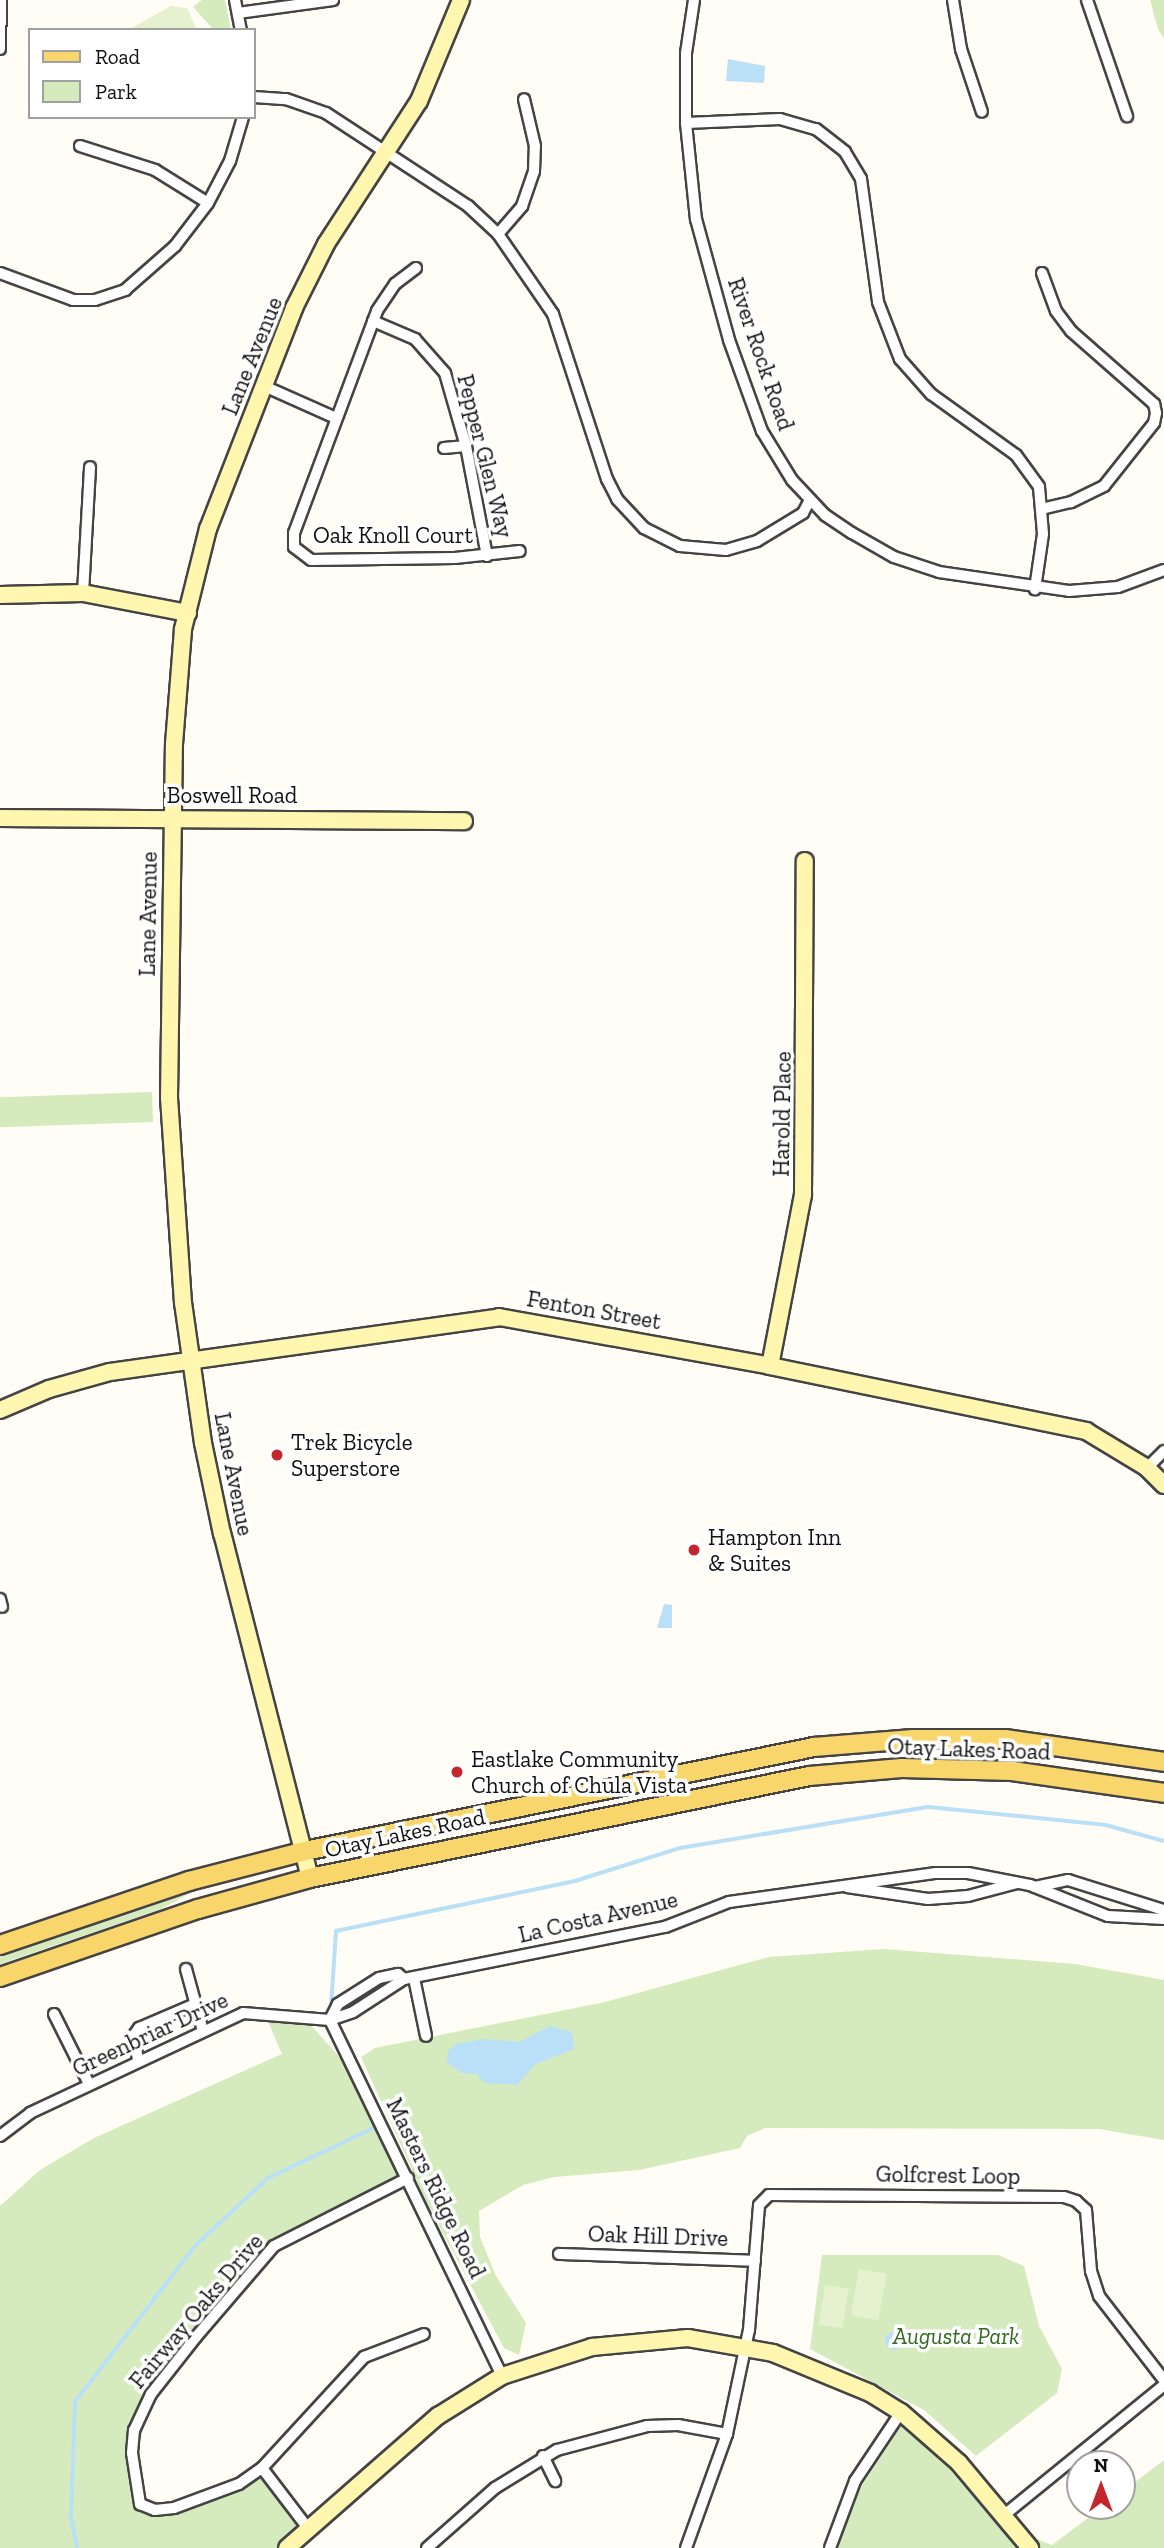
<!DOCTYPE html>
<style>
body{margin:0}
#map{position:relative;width:1164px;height:2548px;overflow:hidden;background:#fffdf5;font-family:"Zilla Slab",serif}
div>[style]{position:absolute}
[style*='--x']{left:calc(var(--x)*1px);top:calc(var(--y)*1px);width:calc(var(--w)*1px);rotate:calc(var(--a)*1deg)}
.green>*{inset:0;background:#d5ebbd;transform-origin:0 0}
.pitch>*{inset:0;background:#e6f2cf;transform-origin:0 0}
.water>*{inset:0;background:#b9e0f7}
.round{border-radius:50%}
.stream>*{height:3.5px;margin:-1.75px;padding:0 1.75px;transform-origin:1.75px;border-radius:1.75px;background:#b9e0f7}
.roads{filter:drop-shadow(2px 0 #444) drop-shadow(-2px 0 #444) drop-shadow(0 2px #444) drop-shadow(0 -2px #444)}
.street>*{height:10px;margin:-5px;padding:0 5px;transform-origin:5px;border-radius:5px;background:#fff}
.secondary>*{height:16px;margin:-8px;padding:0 8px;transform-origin:8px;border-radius:8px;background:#fff6b0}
.primary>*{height:18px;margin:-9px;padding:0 9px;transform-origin:9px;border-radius:9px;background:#f9d66b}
.dots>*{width:19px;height:19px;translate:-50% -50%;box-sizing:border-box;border:4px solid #fff;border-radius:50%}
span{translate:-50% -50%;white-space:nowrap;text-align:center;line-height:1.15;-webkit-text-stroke:7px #fff;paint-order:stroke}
.street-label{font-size:23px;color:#111}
.poi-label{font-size:23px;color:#111}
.left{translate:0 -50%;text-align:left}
.park-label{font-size:23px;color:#2f6b1f;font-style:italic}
.legend{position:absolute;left:28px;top:28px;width:228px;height:91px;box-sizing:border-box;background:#fff;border:2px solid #a0a0a0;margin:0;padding:9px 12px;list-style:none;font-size:21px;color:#111}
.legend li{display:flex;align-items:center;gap:14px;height:35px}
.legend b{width:35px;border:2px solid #a0a0a0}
.north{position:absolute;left:1066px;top:2450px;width:70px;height:70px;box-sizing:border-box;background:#fff;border:2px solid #a0a0a0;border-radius:50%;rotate:0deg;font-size:19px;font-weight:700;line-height:28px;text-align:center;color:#111}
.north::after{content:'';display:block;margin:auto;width:24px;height:32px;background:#c4262e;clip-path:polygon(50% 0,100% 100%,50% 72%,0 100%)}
</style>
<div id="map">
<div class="green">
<div style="clip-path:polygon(202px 0,225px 0,231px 30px,214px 30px,193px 7px)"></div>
<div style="clip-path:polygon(1150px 0,1164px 0,1164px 39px,1158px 29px)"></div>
<div style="left:152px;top:1092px;width:30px;height:153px;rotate:88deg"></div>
<div style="clip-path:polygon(190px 1893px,161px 1909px,0 1964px,0 1955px)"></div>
<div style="clip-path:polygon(884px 1949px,1075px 1964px,1164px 1980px,1164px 2140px,1099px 2129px,765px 2128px,747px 2136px,740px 2148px,639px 2170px,554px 2177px,523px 2185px,479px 2211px,480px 2237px,496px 2276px,526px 2323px,519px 2355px,504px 2348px,428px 2205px,361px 2057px,375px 2048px,605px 2002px,769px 1957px)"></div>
<div style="clip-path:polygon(267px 2019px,309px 2023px,342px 2060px,381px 2125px,400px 2177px,276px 2244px,150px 2405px,137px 2452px,144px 2495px,155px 2506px,164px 2509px,261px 2471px,315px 2536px,300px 2548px,0 2548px,0 2206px,40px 2170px,94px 2138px,282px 2054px)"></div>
<div style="clip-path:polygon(822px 2255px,998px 2255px,1024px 2266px,1039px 2326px,1062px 2369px,1057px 2393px,976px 2456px,924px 2410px,810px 2349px)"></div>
<div style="clip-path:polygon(907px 2417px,948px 2453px,952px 2472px,997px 2524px,1052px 2545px,1104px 2506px,1122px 2506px,1122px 2492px,1164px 2460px,1164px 2548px,834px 2548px,860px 2489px)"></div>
</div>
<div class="pitch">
<div style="clip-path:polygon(171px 6px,187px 8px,197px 30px,128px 30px)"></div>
<div style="left:859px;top:2269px;width:28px;height:47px;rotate:10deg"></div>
<div style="left:825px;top:2285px;width:24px;height:40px;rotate:9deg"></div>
</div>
<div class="water">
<div style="clip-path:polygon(728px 59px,765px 66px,764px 83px,726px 81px)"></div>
<div style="clip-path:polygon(664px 1604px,672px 1605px,672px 1628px,657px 1628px)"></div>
<div style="clip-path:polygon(550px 2026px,572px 2032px,574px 2049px,536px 2064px,517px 2085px,484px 2083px,477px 2074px,462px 2073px,447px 2063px,448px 2051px,455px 2044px,484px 2039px,519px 2042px)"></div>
<div class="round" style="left:885px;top:2332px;width:18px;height:18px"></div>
</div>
<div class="stream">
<div style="--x:331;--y:2008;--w:77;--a:-86.3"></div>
<div style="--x:336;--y:1931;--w:244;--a:-11.8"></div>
<div style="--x:575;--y:1881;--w:110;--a:-17.4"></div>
<div style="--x:680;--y:1848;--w:252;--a:-9.4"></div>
<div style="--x:929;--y:1807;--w:178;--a:5.8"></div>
<div style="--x:1106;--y:1825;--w:60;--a:15.4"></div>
<div style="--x:77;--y:2548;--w:32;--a:-101"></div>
<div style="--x:71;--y:2517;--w:115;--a:-88"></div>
<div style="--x:75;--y:2402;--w:198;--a:-52.4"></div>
<div style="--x:196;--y:2245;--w:98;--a:-42.9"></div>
<div style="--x:268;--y:2178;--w:124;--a:-25.3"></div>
</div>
<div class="roads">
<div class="street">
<div style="--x:235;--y:0;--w:31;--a:79"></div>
<div style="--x:694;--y:0;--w:54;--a:98.6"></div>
<div style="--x:686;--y:53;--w:70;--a:90"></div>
<div style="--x:686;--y:123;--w:97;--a:84.1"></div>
<div style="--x:696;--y:219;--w:125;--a:74.7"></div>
<div style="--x:729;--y:340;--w:97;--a:70.1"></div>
<div style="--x:762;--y:431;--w:57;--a:58.5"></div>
<div style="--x:792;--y:480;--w:48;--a:46.7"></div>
<div style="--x:825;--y:515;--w:32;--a:34"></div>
<div style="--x:852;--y:533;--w:48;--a:29.7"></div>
<div style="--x:894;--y:557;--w:47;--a:18.4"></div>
<div style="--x:939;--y:572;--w:131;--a:8.3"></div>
<div style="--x:1069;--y:591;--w:49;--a:-4.7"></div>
<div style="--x:1118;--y:587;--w:49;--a:-20.3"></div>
<div style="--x:953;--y:0;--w:50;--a:80.7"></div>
<div style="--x:961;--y:49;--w:66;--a:71.6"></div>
<div style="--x:1087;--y:0;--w:123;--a:71"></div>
<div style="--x:238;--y:13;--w:96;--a:-7.8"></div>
<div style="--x:0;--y:49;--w:49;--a:-88.8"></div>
<div style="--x:254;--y:97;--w:32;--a:4"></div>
<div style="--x:286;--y:99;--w:42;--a:19.3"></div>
<div style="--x:326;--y:113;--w:170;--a:33.2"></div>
<div style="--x:468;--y:206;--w:41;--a:43"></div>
<div style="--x:498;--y:234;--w:97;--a:55.5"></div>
<div style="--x:553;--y:314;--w:174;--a:71.9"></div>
<div style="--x:607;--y:479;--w:22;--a:63"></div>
<div style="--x:617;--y:499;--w:40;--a:47"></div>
<div style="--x:644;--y:528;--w:40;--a:26.6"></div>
<div style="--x:680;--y:546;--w:46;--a:5"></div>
<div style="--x:726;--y:550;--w:32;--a:-16"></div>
<div style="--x:757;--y:541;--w:54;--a:-31.3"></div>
<div style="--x:803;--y:513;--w:15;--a:-62"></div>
<div style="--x:686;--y:123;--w:94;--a:-2.4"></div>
<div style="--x:780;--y:119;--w:37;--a:16"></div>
<div style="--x:816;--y:129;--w:37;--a:38"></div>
<div style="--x:845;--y:152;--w:31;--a:59"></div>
<div style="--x:861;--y:179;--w:124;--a:82.1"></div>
<div style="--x:878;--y:302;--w:61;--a:68.9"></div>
<div style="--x:900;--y:359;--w:47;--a:48.5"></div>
<div style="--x:931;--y:394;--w:105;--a:35.7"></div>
<div style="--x:1016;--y:455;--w:39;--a:54"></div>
<div style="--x:1039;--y:487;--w:47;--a:85.1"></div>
<div style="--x:1043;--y:534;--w:56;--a:98.3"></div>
<div style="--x:80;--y:146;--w:79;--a:17.7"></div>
<div style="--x:155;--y:170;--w:62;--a:31.9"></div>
<div style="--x:498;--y:234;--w:37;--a:-49"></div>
<div style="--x:522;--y:206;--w:37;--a:-71"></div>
<div style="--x:534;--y:171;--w:25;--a:-88"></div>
<div style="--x:535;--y:146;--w:48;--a:-103.2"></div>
<div style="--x:416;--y:268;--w:26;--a:143"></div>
<div style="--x:395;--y:284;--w:32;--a:124"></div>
<div style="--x:377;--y:311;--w:237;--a:110.5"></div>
<div style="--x:294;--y:533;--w:14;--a:90"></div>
<div style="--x:294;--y:547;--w:21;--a:37"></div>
<div style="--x:311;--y:560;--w:144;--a:-0.8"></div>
<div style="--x:455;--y:558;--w:65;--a:-6.1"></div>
<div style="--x:0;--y:273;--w:78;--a:20.3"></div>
<div style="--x:73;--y:300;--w:22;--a:0"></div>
<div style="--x:95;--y:300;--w:32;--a:-18"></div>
<div style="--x:125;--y:290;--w:67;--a:-41.3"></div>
<div style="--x:175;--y:246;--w:54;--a:-52.5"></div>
<div style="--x:208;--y:203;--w:47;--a:-62.4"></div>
<div style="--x:230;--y:161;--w:46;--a:-73.5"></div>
<div style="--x:1042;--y:273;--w:40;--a:69.8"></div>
<div style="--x:1056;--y:311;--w:25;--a:53"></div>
<div style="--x:1071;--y:331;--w:111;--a:41.3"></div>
<div style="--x:1154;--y:404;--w:9;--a:77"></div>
<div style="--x:1156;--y:413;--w:10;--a:101"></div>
<div style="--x:1154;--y:423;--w:80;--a:128.4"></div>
<div style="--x:1104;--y:486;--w:37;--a:154"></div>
<div style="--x:1071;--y:502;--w:28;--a:167"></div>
<div style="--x:373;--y:321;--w:46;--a:23.2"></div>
<div style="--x:415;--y:339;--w:45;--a:48.6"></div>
<div style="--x:445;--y:373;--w:76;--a:74"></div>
<div style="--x:466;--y:446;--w:112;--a:79.2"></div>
<div style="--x:264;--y:386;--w:79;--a:24"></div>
<div style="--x:444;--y:448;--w:22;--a:-5"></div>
<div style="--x:83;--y:593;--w:126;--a:-86.8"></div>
<div style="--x:1147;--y:1468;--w:24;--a:-45"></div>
<div style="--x:0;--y:1599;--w:8;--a:76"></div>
<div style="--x:847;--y:1887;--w:82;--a:8.4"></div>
<div style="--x:928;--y:1899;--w:40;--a:-4.3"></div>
<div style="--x:968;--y:1896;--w:51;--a:-14.9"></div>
<div style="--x:1035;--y:1887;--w:34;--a:-12"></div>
<div style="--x:1068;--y:1880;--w:101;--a:17.4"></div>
<div style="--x:186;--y:1969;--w:64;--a:74.7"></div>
<div style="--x:414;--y:1978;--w:59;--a:78.3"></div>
<div style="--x:404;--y:1979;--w:266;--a:-11.3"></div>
<div style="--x:665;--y:1927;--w:69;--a:-21.3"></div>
<div style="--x:729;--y:1902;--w:209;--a:-8"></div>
<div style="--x:936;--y:1873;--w:32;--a:0"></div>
<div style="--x:968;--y:1873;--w:63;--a:11"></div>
<div style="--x:1030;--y:1885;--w:84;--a:21.7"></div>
<div style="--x:1108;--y:1916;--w:56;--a:3.1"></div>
<div style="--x:54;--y:2014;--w:78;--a:63.4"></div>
<div style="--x:330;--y:2020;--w:395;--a:64.2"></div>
<div style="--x:138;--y:2060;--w:25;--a:-99"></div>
<div style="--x:134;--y:2035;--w:9;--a:-54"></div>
<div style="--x:139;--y:2028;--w:59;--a:-23.1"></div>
<div style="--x:0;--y:2136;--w:38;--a:-37"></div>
<div style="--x:30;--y:2113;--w:235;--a:-25.1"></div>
<div style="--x:243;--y:2013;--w:87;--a:4.6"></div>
<div style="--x:330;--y:2020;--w:24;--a:-19"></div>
<div style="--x:353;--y:2012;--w:61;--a:-32.9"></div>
<div style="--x:404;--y:1979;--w:8;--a:-140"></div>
<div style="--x:398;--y:1974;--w:19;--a:168"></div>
<div style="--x:379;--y:1978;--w:49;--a:147.6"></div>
<div style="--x:338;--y:2004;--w:18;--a:117"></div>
<div style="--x:408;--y:2178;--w:150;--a:153.1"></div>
<div style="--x:274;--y:2246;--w:120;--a:130.6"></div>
<div style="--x:196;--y:2337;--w:73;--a:128.3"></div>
<div style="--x:151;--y:2394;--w:40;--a:115"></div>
<div style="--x:134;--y:2430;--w:23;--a:95"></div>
<div style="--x:132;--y:2453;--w:52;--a:81.1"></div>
<div style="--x:140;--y:2504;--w:16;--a:22"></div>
<div style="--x:155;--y:2510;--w:19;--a:-6"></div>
<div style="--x:174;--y:2508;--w:69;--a:-20.3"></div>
<div style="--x:239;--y:2484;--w:28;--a:-35"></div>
<div style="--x:262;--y:2468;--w:151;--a:-47.4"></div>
<div style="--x:364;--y:2357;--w:64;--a:-21"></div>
<div style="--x:559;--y:2254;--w:196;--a:2"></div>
<div style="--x:543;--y:2456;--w:28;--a:64"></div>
<div style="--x:262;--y:2468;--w:79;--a:52.7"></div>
<div style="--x:1003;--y:2516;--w:208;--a:-39.1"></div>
<div style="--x:427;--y:2548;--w:91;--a:-41.4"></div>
<div style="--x:495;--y:2488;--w:73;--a:-31.5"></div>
<div style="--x:557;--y:2450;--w:93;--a:-14.9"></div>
<div style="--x:647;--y:2426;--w:31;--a:-2"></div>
<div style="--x:678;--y:2425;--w:50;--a:10.4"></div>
<div style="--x:686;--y:2548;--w:121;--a:-70.2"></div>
<div style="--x:727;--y:2434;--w:106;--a:-78.1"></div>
<div style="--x:749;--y:2330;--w:125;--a:-85.4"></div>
<div style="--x:759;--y:2205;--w:14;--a:-45"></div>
<div style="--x:769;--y:2195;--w:295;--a:0.4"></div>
<div style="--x:1064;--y:2197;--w:13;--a:18"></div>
<div style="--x:1076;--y:2201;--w:13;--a:42"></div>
<div style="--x:1086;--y:2210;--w:61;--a:85.3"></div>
<div style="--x:1091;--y:2271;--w:26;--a:72"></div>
<div style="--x:1099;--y:2296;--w:106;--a:52.3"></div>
<div style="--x:830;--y:2548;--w:72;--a:-69.5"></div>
<div style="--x:855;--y:2481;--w:83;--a:-56.3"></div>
</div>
<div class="secondary">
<div style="--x:0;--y:595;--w:83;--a:-1.4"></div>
<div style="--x:83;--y:593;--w:107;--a:10.8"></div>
<div style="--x:0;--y:818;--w:464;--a:0.4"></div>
<div style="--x:770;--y:1366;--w:174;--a:-79.1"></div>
<div style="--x:803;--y:1195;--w:334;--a:-89.7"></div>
<div style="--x:0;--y:1410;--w:53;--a:-23.2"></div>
<div style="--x:49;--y:1389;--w:63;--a:-15.6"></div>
<div style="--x:110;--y:1372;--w:393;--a:-8"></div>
<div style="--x:499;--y:1317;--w:275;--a:10.2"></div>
<div style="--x:770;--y:1366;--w:323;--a:11.6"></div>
<div style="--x:1086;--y:1431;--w:71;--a:31.2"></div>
<div style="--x:1147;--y:1468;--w:24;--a:45"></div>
<div style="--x:310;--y:1878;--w:355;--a:-104.3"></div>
<div style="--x:222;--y:1534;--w:93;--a:-101.8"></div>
<div style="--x:203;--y:1443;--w:141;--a:-98.1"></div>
<div style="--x:183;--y:1303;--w:205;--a:-93.9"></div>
<div style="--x:169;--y:1098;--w:354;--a:-89.2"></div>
<div style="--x:174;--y:744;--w:115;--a:-85.5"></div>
<div style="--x:183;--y:629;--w:103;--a:-76"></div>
<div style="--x:208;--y:529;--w:237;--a:-68.7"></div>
<div style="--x:294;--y:308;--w:72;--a:-63.4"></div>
<div style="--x:326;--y:244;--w:171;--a:-57"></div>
<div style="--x:419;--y:101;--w:109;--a:-67.4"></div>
<div style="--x:287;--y:2548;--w:201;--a:-41.2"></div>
<div style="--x:438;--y:2416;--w:75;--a:-32"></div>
<div style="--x:502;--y:2376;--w:95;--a:-17.9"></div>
<div style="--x:592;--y:2347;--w:96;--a:-5.4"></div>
<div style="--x:688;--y:2338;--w:86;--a:10"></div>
<div style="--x:773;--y:2353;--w:105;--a:22.4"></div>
<div style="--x:870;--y:2393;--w:36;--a:32"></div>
<div style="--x:901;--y:2412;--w:77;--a:41.3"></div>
<div style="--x:959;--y:2463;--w:111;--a:50.1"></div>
</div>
<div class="primary">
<div style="--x:0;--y:1945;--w:200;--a:-18.7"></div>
<div style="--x:189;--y:1881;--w:120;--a:-14.5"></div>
<div style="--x:305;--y:1851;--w:520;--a:-11.55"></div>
<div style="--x:814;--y:1747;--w:99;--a:-4.6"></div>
<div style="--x:913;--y:1739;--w:92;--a:0"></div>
<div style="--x:1005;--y:1739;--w:161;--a:8.2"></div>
<div style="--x:0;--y:1977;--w:209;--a:-19"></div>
<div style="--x:198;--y:1909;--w:116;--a:-15.5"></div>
<div style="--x:310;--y:1878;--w:509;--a:-11.55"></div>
<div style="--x:809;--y:1776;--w:93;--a:-4.9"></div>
<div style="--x:902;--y:1768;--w:110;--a:1.6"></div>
<div style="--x:1012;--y:1771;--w:154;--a:8.2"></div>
</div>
</div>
<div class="dots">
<div style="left:277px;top:1455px;background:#c4262e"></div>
<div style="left:694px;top:1550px;background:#c4262e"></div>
<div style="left:457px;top:1772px;background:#c4262e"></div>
</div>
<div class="street-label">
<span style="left:761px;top:354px;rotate:71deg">River Rock Road</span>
<span style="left:252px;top:356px;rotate:-68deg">Lane Avenue</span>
<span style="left:485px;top:456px;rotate:76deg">Pepper Glen Way</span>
<span style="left:393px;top:535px">Oak Knoll Court</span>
<span style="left:232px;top:795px">Boswell Road</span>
<span style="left:148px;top:914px;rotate:-89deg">Lane Avenue</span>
<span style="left:782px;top:1114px;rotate:-89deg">Harold Place</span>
<span style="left:594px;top:1310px;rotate:10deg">Fenton Street</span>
<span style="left:234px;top:1474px;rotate:79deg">Lane Avenue</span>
<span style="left:969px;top:1749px;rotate:2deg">Otay Lakes Road</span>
<span style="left:405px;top:1833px;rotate:-12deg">Otay Lakes Road</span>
<span style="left:598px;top:1917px;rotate:-13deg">La Costa Avenue</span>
<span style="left:150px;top:2034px;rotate:-25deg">Greenbriar Drive</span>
<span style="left:948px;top:2175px;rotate:1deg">Golfcrest Loop</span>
<span style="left:436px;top:2188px;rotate:64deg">Masters Ridge Road</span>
<span style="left:658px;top:2236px;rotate:2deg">Oak Hill Drive</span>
<span style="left:196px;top:2311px;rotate:-50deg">Fairway Oaks Drive</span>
</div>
<div class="poi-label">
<span class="left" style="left:291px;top:1455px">Trek Bicycle<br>Superstore</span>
<span class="left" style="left:708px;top:1550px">Hampton Inn<br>&amp; Suites</span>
<span class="left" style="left:471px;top:1772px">Eastlake Community<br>Church of Chula Vista</span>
</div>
<div class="park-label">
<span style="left:956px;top:2336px">Augusta Park</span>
</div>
<ul class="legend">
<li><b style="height:9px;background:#f9d66b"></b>Road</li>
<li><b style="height:19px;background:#d5ebbd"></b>Park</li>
</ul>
<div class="north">N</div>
</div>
